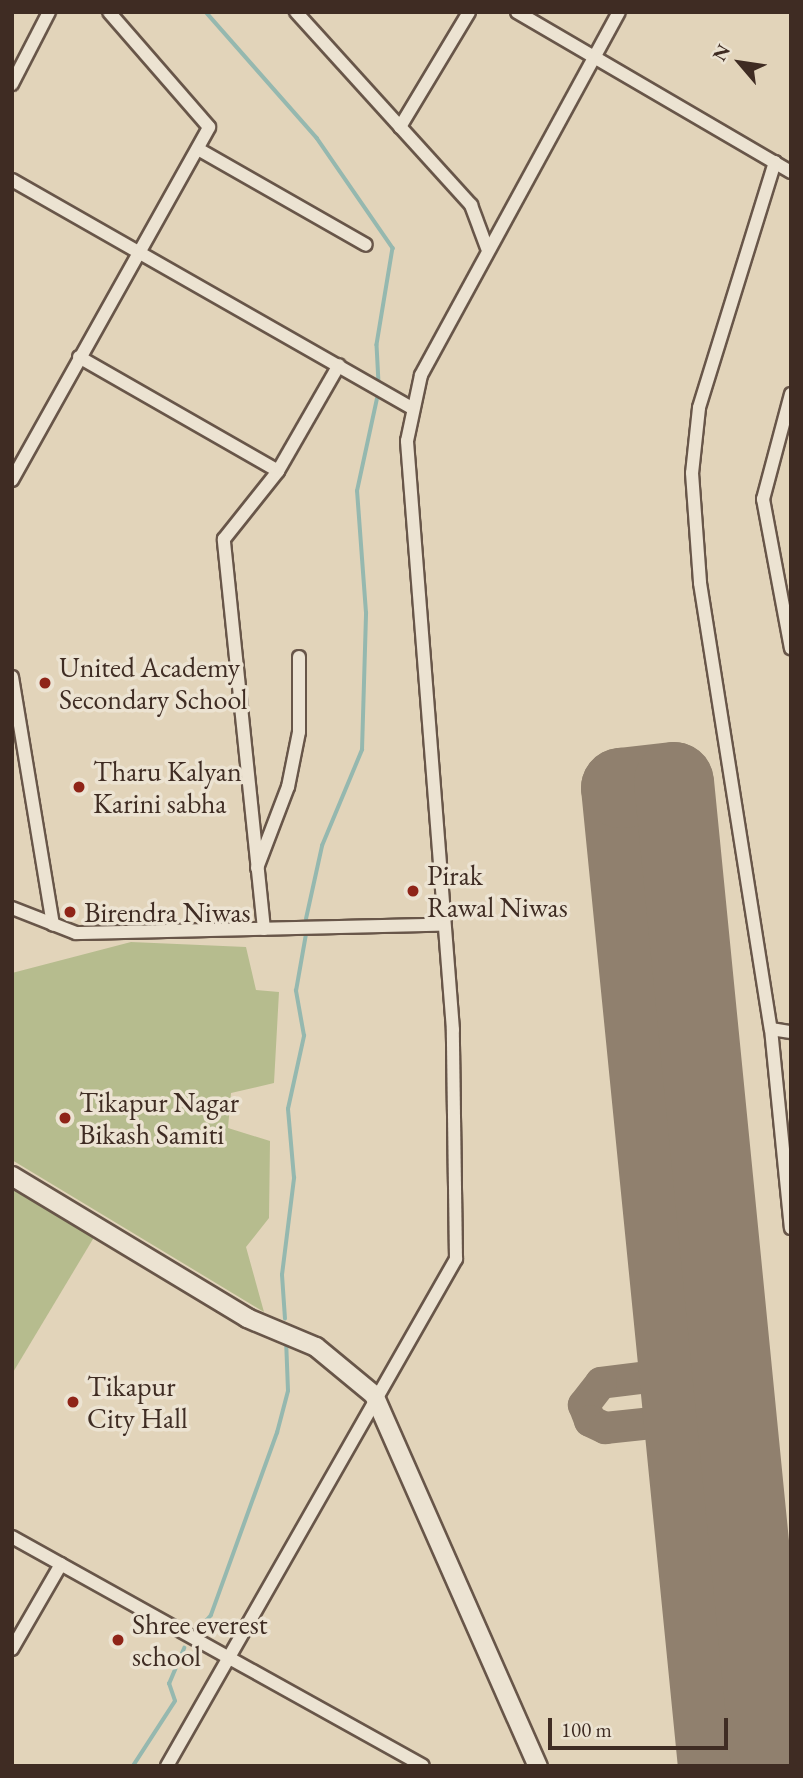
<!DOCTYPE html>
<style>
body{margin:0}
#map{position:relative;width:803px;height:1778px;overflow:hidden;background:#e2d4ba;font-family:"EB Garamond",serif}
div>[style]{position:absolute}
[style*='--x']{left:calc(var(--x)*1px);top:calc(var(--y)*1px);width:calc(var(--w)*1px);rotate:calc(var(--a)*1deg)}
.green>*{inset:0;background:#b6bc8e}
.stream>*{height:3.5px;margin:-1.75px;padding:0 1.75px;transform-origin:1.75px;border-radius:1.75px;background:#95b8af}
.taxiway>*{height:32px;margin:-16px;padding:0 16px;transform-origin:16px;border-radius:16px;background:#90806e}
.runway>*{height:80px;margin:-40px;padding:0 40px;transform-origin:40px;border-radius:40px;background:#90806e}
.roads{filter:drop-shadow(2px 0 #685649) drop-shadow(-2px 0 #685649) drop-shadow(0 2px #685649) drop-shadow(0 -2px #685649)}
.street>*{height:12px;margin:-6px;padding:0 6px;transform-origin:6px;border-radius:6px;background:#ece3d2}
.secondary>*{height:18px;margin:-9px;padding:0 9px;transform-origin:9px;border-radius:9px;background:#ece3d2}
.dots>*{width:19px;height:19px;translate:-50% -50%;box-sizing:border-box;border:4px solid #ece3d2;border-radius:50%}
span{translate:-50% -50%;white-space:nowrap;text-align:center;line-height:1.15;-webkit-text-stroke:7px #ece3d2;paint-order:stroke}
.poi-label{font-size:28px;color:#3f2c23}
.left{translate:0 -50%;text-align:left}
.frame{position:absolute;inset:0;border:14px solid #3f2c23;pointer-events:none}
.north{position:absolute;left:705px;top:28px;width:70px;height:70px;-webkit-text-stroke:5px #ece3d2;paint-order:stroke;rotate:299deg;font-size:19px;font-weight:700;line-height:28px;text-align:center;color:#3f2c23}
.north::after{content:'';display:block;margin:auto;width:24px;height:32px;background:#3f2c23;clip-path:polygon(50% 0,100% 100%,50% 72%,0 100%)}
.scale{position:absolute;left:548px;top:1718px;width:180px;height:32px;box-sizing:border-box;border:4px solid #3f2c23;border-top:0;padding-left:9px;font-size:21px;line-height:24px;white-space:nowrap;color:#3f2c23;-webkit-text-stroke:5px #ece3d2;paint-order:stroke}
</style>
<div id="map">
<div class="green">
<div style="clip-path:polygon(131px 942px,246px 947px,256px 990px,279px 992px,274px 1083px,231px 1093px,228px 1128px,270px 1141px,269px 1218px,246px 1247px,264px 1312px,12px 1160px,12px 973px)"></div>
<div style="clip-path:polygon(12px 1182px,96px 1234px,12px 1374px)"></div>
</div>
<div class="stream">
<div style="--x:206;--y:12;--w:168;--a:48.6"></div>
<div style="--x:317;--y:138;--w:134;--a:55.4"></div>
<div style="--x:393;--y:248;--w:98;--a:99.4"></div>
<div style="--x:377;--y:345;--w:35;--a:87"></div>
<div style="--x:306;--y:919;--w:75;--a:-77.6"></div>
<div style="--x:322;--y:846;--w:104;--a:-67.4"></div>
<div style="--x:362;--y:750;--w:137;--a:-88.3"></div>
<div style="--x:366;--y:613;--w:122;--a:-94.2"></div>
<div style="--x:357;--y:491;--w:99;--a:-77.8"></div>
<div style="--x:285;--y:1319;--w:44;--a:-93.9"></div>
<div style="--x:282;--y:1275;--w:98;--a:-82.9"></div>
<div style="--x:294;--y:1178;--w:69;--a:-95"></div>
<div style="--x:288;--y:1109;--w:75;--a:-77.6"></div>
<div style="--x:304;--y:1036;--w:46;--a:-100.1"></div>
<div style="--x:296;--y:991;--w:58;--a:-80"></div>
<div style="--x:199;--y:1629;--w:18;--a:-49"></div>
<div style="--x:211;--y:1615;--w:194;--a:-70.1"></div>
<div style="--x:277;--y:1433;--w:43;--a:-75.3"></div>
<div style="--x:288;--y:1391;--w:52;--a:-92.2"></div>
<div style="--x:133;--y:1766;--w:77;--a:-57.1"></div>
<div style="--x:175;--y:1701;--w:18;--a:-109"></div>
<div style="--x:169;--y:1684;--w:39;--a:-67"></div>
</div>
<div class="taxiway">
<div style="--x:705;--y:1370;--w:105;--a:172.9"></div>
<div style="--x:601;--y:1383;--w:28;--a:128"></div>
<div style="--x:584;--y:1405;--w:17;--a:69"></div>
<div style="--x:590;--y:1421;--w:17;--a:25"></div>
<div style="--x:605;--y:1428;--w:106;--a:-6"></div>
</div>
<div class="runway">
<div style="--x:718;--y:1766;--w:983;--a:-95.66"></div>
<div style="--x:621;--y:788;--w:53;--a:-6.5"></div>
<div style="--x:674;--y:782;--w:989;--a:84.37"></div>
</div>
<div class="roads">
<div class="street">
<div style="--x:296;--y:12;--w:261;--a:47.8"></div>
<div style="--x:471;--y:205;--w:46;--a:69.6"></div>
<div style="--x:517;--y:12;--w:317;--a:30.3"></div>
<div style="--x:12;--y:84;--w:81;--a:-62.8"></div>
<div style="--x:400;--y:127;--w:134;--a:-59"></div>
<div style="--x:198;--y:149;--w:193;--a:29.7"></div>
<div style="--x:775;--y:162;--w:257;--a:107.2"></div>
<div style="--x:699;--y:408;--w:65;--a:96.1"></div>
<div style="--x:692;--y:473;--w:110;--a:85.8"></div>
<div style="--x:700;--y:583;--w:452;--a:81"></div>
<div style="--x:771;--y:1029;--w:200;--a:84.3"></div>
<div style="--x:12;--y:180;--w:460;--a:29.7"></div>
<div style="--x:79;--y:357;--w:229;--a:29.8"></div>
<div style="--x:791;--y:394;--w:109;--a:104.9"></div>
<div style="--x:763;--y:499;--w:152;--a:79.4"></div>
<div style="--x:12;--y:480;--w:404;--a:-60.8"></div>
<div style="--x:209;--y:127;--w:152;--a:-131"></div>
<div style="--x:12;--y:677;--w:251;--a:80.6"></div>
<div style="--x:257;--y:868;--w:87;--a:-69.1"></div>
<div style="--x:288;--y:787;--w:56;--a:-78.7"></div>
<div style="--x:299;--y:732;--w:75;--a:-90"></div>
<div style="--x:12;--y:908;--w:69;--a:21.3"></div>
<div style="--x:76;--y:933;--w:365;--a:-1.3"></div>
<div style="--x:264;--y:929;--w:392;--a:-95.9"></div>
<div style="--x:224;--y:539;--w:87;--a:-51.5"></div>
<div style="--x:278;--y:471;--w:122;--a:-60.1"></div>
<div style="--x:771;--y:1029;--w:20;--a:9"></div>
<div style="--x:12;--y:1537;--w:470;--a:29.1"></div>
<div style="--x:12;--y:1649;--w:98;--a:-60"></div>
<div style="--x:167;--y:1766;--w:584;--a:-60.32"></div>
<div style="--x:456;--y:1259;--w:229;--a:-90.8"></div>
<div style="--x:453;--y:1030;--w:591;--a:-94.47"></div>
<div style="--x:407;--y:441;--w:67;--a:-78"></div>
<div style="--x:421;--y:375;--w:413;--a:-61.4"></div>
</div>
<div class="secondary">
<div style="--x:12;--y:1176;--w:275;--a:31.1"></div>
<div style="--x:247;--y:1318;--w:75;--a:22.8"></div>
<div style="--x:316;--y:1347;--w:75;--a:39.6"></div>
<div style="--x:374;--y:1395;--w:406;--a:66.2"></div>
</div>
</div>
<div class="dots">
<div style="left:45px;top:683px;background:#8f2418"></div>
<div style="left:79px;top:787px;background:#8f2418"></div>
<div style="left:413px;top:891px;background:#8f2418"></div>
<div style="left:70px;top:912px;background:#8f2418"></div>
<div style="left:65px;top:1118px;background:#8f2418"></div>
<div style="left:73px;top:1402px;background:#8f2418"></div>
<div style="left:118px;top:1640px;background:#8f2418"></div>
</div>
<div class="poi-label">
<span class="left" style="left:59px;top:683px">United Academy<br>Secondary School</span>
<span class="left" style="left:93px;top:787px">Tharu Kalyan<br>Karini sabha</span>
<span class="left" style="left:427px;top:891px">Pirak<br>Rawal Niwas</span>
<span class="left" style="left:84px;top:912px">Birendra Niwas</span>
<span class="left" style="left:79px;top:1118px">Tikapur Nagar<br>Bikash Samiti</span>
<span class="left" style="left:87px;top:1402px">Tikapur<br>City Hall</span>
<span class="left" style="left:132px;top:1640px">Shree everest<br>school</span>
</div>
<div class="frame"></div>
<div class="north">N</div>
<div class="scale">100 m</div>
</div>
